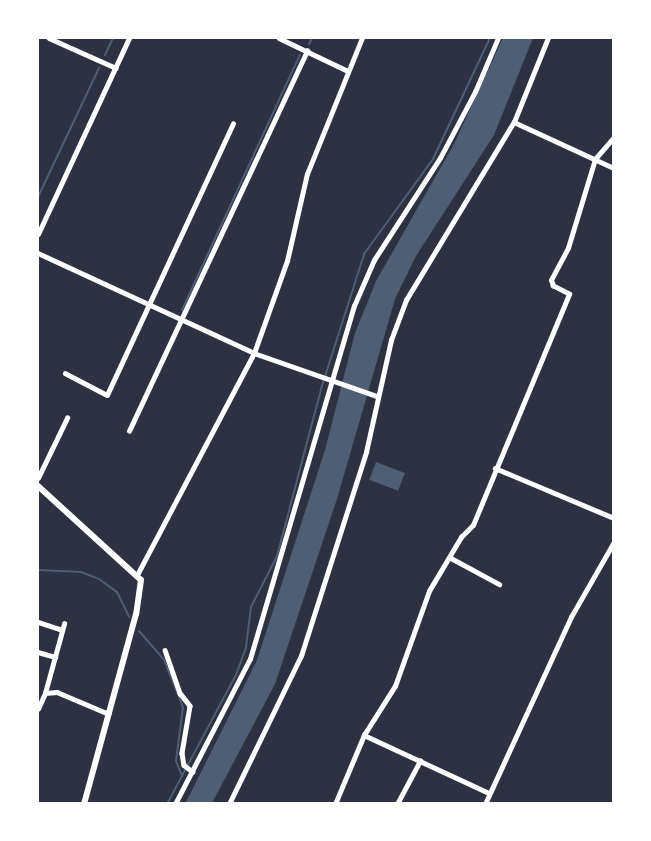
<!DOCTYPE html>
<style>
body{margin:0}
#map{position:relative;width:651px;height:841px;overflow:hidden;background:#2d3142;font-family:"Exo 2",sans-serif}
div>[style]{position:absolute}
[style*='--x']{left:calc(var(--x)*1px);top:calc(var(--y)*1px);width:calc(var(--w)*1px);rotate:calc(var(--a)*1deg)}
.water>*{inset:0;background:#4f5d75;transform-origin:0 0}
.stream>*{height:2px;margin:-1px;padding:0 1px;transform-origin:1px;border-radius:1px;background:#4f5d75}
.minor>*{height:4.5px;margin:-2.25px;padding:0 2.25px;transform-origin:2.25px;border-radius:2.25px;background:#fff}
.tertiary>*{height:5px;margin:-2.5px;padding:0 2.5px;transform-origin:2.5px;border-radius:2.5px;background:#fff}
.secondary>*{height:6px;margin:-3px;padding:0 3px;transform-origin:3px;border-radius:3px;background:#fff}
span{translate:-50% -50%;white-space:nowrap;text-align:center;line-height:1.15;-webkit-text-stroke:5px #fff;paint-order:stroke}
.frame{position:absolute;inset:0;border:39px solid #fff;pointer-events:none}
</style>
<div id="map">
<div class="water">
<div style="clip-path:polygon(503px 38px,533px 38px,494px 135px,416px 256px,395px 299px,337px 499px,275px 684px,212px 803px,185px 804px,257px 660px,325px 450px,355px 333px,376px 281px,454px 144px)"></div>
<div style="left:376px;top:462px;width:31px;height:19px;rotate:21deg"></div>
</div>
<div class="stream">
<div style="--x:309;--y:44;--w:7;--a:-63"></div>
<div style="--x:105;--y:55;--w:19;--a:-65"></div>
<div style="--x:38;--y:197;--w:143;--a:-64.7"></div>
<div style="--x:182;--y:310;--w:281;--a:-65.2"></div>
<div style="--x:38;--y:570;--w:43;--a:2.7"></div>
<div style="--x:81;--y:572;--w:19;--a:21"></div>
<div style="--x:99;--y:579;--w:22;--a:36"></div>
<div style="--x:117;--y:592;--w:28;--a:64"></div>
<div style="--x:139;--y:631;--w:38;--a:49"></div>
<div style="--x:164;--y:660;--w:51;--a:68"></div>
<div style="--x:183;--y:707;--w:54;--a:97.4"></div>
<div style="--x:176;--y:761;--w:16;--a:68"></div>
<div style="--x:167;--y:804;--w:146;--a:-61.9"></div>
<div style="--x:236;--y:675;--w:30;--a:-70"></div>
<div style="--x:246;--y:647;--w:40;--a:-82.9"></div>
<div style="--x:251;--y:607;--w:57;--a:-63"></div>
<div style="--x:277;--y:556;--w:176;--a:-75.2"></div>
<div style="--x:322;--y:386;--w:139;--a:-72.3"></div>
<div style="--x:364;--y:254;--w:117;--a:-54"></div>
<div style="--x:433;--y:159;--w:134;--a:-64.8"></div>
</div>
<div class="minor">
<div style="--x:49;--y:38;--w:73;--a:24.1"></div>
<div style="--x:279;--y:38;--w:76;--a:25.6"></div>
<div style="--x:514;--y:122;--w:110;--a:24.7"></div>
<div style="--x:38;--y:253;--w:238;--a:24.8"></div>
<div style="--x:254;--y:353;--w:130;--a:19.3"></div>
<div style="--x:65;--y:373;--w:47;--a:27.6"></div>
<div style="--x:107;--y:395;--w:299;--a:-65.1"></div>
<div style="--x:129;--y:431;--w:420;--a:-64.9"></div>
<div style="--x:495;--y:468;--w:129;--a:22.8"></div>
<div style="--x:38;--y:478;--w:67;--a:-64.2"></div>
<div style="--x:451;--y:558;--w:55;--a:28.4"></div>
<div style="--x:137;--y:575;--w:251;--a:-62.2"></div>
<div style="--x:254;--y:353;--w:98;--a:-70.3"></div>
<div style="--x:287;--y:261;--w:89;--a:-77.1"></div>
<div style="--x:307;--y:174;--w:147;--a:-68"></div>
<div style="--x:38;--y:622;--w:25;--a:18"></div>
<div style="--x:165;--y:650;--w:46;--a:70.8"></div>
<div style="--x:180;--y:693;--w:16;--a:52"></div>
<div style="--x:190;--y:706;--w:48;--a:99.7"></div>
<div style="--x:182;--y:753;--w:12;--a:81"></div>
<div style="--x:184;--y:765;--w:11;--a:38"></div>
<div style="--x:38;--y:652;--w:18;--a:16"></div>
<div style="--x:45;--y:693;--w:72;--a:-74.6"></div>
<div style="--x:38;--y:709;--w:17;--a:-66"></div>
<div style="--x:45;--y:693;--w:12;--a:-5"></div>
<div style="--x:57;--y:692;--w:56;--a:22.9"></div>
<div style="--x:364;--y:735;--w:138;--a:24.9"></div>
<div style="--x:175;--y:804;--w:163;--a:-62.7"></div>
<div style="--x:250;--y:659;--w:368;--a:-73.6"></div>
<div style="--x:354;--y:306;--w:50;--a:-66.5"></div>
<div style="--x:374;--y:260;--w:121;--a:-57.1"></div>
<div style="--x:440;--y:158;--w:75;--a:-62.1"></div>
<div style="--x:475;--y:92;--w:59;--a:-66.9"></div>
<div style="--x:229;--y:804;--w:165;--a:-64.1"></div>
<div style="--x:301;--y:656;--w:214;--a:-72.3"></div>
<div style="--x:366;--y:452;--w:115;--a:-77.4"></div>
<div style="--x:391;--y:340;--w:43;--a:-69.4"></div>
<div style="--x:406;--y:300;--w:208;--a:-58.8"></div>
<div style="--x:514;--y:122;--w:91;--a:-68"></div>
<div style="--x:335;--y:804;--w:75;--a:-67.2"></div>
<div style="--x:364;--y:735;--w:58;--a:-57.7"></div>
<div style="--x:395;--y:686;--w:101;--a:-70.3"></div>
<div style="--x:429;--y:591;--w:63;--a:-59.3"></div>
<div style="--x:461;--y:537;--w:17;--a:-45"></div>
<div style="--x:473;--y:525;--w:250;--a:-67.4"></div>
<div style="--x:569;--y:294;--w:18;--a:-153"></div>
<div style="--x:553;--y:286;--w:6;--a:-108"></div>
<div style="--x:551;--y:280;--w:36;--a:-62"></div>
<div style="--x:568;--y:248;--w:93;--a:-73.1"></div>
<div style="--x:595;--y:159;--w:29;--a:-49"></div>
<div style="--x:397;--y:804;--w:49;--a:-61.9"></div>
<div style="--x:485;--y:804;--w:206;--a:-65.3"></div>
<div style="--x:571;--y:617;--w:86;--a:-60.2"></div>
</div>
<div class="tertiary">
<div style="--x:38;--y:234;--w:216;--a:-65.1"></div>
</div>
<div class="secondary">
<div style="--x:38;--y:486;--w:139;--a:42.4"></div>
<div style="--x:141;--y:580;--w:34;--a:98"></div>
<div style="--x:136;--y:614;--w:197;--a:105.3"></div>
</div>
<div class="frame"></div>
</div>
